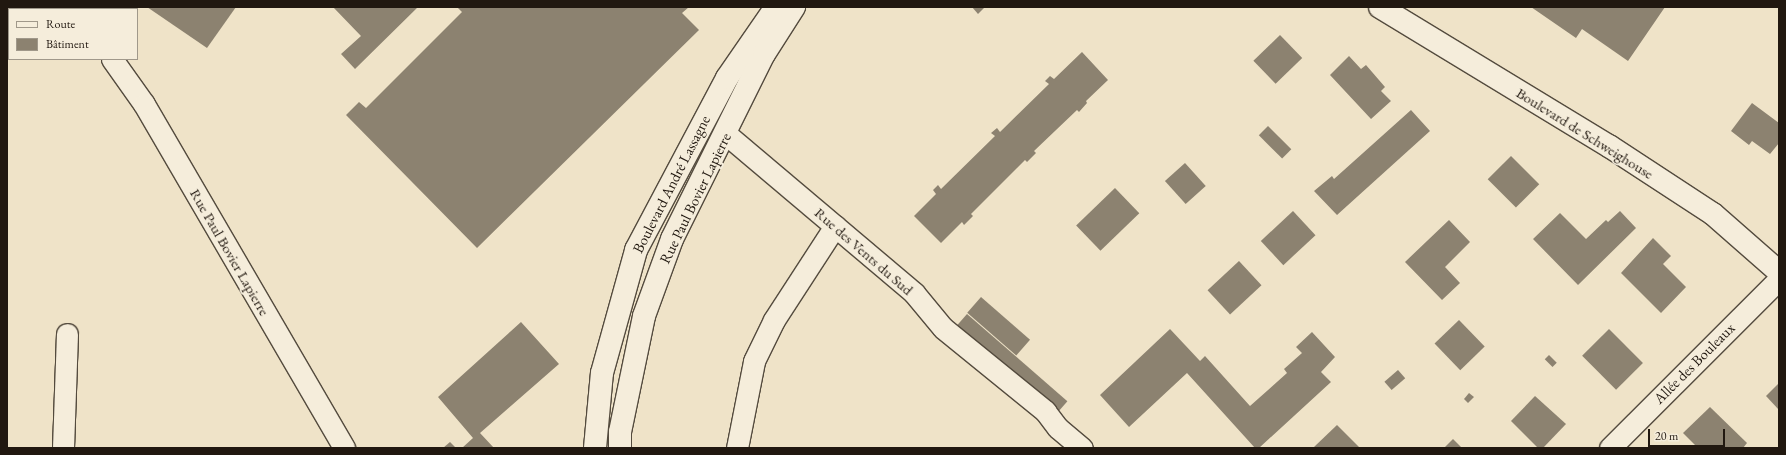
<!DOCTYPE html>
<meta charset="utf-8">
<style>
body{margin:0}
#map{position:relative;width:1786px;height:455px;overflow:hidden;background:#efe3c8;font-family:"EB Garamond",serif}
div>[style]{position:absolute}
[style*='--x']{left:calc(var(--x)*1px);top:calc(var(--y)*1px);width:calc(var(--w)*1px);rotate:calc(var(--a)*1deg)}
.building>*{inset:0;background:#8c8270;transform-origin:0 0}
.roads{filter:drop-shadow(1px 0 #544b3e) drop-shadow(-1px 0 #544b3e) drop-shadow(0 1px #544b3e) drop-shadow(0 -1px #544b3e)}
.street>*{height:21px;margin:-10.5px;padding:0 10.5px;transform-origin:10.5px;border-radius:10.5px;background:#f5eddb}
.secondary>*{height:22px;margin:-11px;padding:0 11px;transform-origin:11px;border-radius:11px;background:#f5eddb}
span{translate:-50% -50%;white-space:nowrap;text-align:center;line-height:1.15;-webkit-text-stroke:3.5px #f5eddb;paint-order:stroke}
.street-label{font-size:15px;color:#211810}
.frame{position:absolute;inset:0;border:8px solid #211810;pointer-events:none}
.legend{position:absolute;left:8px;top:8px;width:130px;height:52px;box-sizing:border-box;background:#f5eddb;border:1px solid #a0988a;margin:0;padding:5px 7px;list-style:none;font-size:12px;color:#211810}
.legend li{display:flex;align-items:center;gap:8px;height:20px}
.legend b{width:20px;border:1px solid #a0988a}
.scale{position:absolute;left:1648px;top:429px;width:77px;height:18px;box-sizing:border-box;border:2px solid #211810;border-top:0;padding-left:5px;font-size:12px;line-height:14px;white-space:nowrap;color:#211810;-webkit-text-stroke:3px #f5eddb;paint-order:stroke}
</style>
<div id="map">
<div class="building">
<div style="clip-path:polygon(147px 7px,236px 7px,207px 48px)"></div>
<div style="clip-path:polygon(333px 7px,418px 7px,355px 69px,341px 54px,361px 36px)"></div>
<div style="clip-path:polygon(457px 7px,689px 7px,682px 13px,699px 30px,477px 248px,346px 115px,359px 102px,366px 108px,462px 12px)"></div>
<div style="clip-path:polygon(972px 7px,985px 7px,978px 14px)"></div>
<div style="clip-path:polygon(1531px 7px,1665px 7px,1628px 61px,1582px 29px,1576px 38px)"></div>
<div style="left:1280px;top:35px;width:32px;height:37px;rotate:46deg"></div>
<div style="clip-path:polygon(1082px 52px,1108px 80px,1086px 101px,1087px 103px,1079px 112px,1077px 110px,1034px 151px,1036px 153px,1027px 162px,1025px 160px,971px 214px,973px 216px,964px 225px,962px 222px,941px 243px,914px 216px,936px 194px,933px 190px,938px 185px,941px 189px,995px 136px,991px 133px,997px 128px,1000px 132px,1049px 84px,1045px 81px,1050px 76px,1054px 79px)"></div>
<div style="clip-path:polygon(1349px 56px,1361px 69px,1366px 65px,1385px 87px,1381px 91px,1391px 101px,1371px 119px,1330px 75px)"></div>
<div style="clip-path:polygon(1752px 103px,1779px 123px,1779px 143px,1770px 154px,1752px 141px,1749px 145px,1731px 131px)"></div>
<div style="clip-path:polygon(1411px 110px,1430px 131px,1337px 215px,1314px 191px,1332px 176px,1334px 179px)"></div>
<div style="left:1268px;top:126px;width:33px;height:13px;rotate:45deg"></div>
<div style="left:1511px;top:156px;width:40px;height:33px;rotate:45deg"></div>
<div style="left:1185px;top:163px;width:31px;height:27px;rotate:48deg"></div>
<div style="left:1115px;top:188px;width:35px;height:54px;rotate:46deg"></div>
<div style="left:1293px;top:211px;width:33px;height:44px;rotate:47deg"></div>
<div style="clip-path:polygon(1620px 211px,1636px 228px,1578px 285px,1533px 239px,1560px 213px,1586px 239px,1606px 220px,1608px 222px)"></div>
<div style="clip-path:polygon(1449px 220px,1470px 242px,1445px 267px,1460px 283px,1442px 300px,1405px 262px)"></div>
<div style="clip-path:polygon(1653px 238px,1671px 256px,1663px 264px,1686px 287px,1661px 313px,1621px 273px)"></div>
<div style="left:1239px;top:261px;width:33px;height:43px;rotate:47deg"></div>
<div style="left:981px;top:297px;width:65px;height:21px;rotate:41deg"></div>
<div style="left:967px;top:314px;width:133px;height:20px;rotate:41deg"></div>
<div style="left:1459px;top:320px;width:37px;height:34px;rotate:46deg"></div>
<div style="clip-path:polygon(521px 322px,559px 364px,480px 433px,494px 448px,462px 448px,473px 438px,438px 397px)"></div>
<div style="clip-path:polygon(1170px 329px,1200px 361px,1205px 356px,1250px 406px,1287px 373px,1284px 369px,1302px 353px,1296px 347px,1312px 332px,1335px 357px,1321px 372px,1331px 382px,1259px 448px,1255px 448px,1187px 373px,1129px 427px,1100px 395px)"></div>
<div style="left:1609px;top:329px;width:48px;height:38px;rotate:45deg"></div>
<div style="left:1549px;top:355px;width:11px;height:6px;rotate:45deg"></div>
<div style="left:1398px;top:370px;width:11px;height:18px;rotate:49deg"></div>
<div style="clip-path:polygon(1779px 383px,1779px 410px,1766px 396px)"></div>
<div style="clip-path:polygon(1469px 393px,1474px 397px,1468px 403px,1464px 399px)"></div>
<div style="clip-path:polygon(1535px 396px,1566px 424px,1543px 448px,1538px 448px,1511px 421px)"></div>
<div style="clip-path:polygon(1710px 407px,1747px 443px,1743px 448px,1698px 448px,1683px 433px)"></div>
<div style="clip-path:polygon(1337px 425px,1360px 448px,1314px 447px)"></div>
<div style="clip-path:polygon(1453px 439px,1462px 448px,1444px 448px)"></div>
<div style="clip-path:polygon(450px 442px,456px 448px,443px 448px)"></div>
</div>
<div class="roads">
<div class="street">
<div style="--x:75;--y:7;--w:2;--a:63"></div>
<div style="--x:112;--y:59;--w:55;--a:54.6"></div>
<div style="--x:144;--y:104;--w:398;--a:59.8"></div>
<div style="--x:726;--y:134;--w:246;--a:40.2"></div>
<div style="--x:914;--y:293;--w:45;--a:50.4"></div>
<div style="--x:943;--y:328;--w:132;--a:39.1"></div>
<div style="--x:1045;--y:411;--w:21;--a:53"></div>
<div style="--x:1058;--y:428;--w:31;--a:40"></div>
<div style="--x:63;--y:448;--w:114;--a:-88"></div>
<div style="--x:737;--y:448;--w:89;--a:-78.9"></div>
<div style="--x:754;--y:361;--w:46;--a:-64"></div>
<div style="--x:774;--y:320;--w:112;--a:-57"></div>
<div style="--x:1610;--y:448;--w:239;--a:-45"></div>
</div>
<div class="secondary">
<div style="--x:1380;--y:7;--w:268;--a:31.3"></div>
<div style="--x:1609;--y:146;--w:124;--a:33.2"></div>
<div style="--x:1713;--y:214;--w:88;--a:41.3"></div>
<div style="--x:595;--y:448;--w:75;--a:-84.7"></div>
<div style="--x:602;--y:373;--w:128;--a:-74.5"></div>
<div style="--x:636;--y:250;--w:195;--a:-62.1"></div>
<div style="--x:727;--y:78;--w:86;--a:-55.4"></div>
<div style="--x:620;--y:448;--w:16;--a:-90"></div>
<div style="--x:620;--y:432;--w:118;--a:-78.3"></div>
<div style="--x:644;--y:316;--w:82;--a:-70"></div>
<div style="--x:672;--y:239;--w:207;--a:-63.6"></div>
<div style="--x:764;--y:54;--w:56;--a:-57.4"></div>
</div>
</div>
<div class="street-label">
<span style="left:1585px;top:133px;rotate:32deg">Boulevard de Schweighouse</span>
<span style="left:671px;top:184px;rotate:-63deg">Boulevard André Lassagne</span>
<span style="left:695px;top:198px;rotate:-64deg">Rue Paul Bovier Lapierre</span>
<span style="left:864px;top:251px;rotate:41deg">Rue des Vents du Sud</span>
<span style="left:230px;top:252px;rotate:60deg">Rue Paul Bovier Lapierre</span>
<span style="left:1694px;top:363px;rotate:-45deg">Allée des Bouleaux</span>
</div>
<div class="frame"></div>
<ul class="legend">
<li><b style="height:5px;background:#f5eddb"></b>Route</li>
<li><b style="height:11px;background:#8c8270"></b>Bâtiment</li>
</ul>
<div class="scale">20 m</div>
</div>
